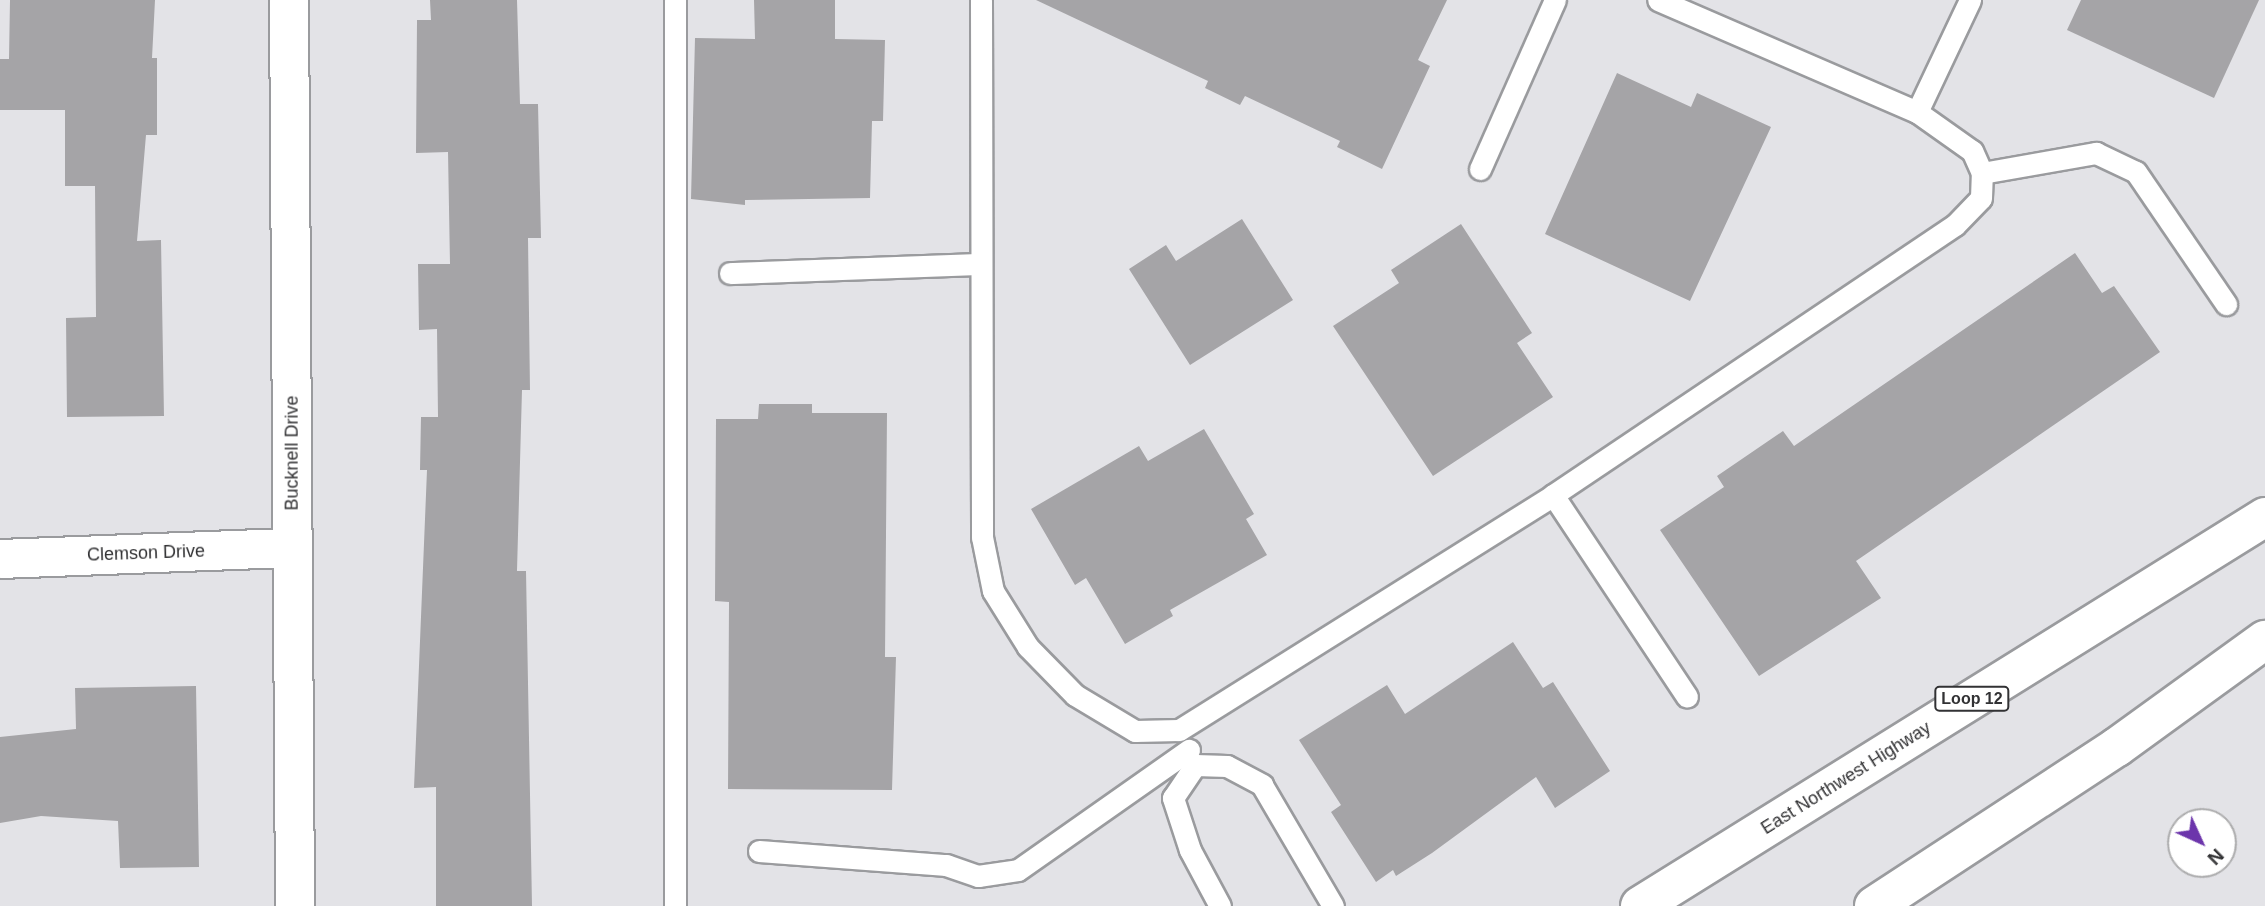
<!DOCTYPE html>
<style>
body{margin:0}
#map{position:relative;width:2265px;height:906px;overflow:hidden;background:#e3e3e7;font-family:Arial,sans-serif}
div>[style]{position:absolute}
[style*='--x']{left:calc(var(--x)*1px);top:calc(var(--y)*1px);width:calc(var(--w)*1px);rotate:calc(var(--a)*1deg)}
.building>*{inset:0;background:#a5a4a7}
.roads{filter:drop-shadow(2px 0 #9a9b9e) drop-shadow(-2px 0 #9a9b9e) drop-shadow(0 2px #9a9b9e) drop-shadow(0 -2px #9a9b9e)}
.service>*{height:21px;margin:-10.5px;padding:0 10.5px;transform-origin:10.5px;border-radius:10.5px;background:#fff}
.minor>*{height:38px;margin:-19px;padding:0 19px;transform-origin:19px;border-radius:19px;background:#fff}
.primary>*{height:38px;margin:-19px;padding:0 19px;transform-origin:19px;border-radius:19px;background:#fff}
span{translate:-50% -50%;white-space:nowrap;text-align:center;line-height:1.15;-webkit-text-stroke:5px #fff;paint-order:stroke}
.shield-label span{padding:2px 5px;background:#fff;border:2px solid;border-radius:5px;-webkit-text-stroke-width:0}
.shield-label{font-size:16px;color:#323234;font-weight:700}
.street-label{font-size:18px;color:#323234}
.north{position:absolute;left:2167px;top:808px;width:70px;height:70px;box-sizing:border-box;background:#fff;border:2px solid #adadae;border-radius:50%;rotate:135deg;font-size:19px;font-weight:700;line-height:28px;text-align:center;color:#323234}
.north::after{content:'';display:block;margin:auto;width:24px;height:32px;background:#6c35ab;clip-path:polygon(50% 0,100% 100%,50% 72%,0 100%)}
</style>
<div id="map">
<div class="building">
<div style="clip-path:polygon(10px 0,155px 0,152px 58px,157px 58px,157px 135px,146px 135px,137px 241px,161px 240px,164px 416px,67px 417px,66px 318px,96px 317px,95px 186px,65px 186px,65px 110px,0 110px,0 59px,9px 59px)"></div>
<div style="clip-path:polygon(430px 0,517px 0,520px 104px,538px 104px,541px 238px,528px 238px,530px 390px,522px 390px,517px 571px,526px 571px,532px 906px,436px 906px,436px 787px,414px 788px,427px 470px,420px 470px,421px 417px,438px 417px,437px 329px,419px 330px,418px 264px,450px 264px,448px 152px,416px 153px,417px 20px,431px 20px)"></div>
<div style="clip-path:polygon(754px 0,835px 0,835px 39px,885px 40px,883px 121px,872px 121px,870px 198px,745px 200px,745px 205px,691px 199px,695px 38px,755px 39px)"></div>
<div style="clip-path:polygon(1036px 0,1447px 0,1418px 60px,1430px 66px,1382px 169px,1337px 147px,1340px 141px,1245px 96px,1240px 105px,1205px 88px,1208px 81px)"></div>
<div style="clip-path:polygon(2081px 0,2259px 0,2214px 98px,2067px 30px)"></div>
<div style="clip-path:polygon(1617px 73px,1691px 107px,1697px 93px,1771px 127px,1690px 301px,1545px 234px)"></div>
<div style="clip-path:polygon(1242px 219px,1293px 300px,1190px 365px,1129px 269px,1166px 245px,1176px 261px)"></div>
<div style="clip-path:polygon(1461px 224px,1532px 333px,1517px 343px,1553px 397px,1433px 476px,1333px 326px,1399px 283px,1391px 270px)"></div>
<div style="clip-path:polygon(2075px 253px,2102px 293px,2114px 286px,2160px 352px,1856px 561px,1881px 598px,1759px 676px,1660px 530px,1724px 487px,1717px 476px,1783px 431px,1794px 446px)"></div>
<div style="clip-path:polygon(759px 404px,812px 404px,812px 413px,887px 413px,885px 657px,896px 657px,892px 790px,728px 789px,729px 602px,715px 601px,716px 419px,758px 419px)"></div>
<div style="clip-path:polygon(1204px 429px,1254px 514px,1246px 519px,1267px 555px,1170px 610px,1173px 616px,1125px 644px,1086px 578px,1075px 585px,1031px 509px,1139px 446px,1148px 461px)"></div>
<div style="clip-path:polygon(1513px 642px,1543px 688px,1553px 682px,1610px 771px,1555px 808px,1536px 777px,1432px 853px,1396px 876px,1393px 870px,1376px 882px,1331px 812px,1341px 805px,1299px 740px,1387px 685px,1405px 714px)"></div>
<div style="clip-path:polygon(196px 686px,199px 867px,120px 868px,118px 821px,41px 816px,0 823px,0 737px,76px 729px,75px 688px)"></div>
</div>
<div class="roads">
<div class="service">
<div style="--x:675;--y:0;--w:906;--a:90"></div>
<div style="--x:981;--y:0;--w:537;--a:89.89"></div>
<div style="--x:982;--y:537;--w:55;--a:78.5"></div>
<div style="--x:993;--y:591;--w:66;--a:58"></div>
<div style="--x:1028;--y:647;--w:67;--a:45.6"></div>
<div style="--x:1075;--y:695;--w:70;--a:31"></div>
<div style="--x:1135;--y:731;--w:44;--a:-1.3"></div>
<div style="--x:1179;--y:730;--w:442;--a:-32.1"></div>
<div style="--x:1553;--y:495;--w:484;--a:-33.9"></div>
<div style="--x:1955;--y:225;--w:37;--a:-46"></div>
<div style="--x:1981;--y:198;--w:25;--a:-88"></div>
<div style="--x:1982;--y:173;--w:24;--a:-114"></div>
<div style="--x:1972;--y:151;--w:67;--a:-144.7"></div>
<div style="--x:1917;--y:112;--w:282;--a:-156.6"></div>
<div style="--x:1917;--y:112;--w:124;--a:-64.7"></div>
<div style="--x:1480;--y:169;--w:185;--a:-66.1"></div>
<div style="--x:1982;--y:173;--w:116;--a:-10"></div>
<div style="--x:2096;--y:153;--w:44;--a:25.4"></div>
<div style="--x:2136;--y:172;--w:160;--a:55.7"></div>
<div style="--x:730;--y:273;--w:251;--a:-2.1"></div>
<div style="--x:1553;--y:495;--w:242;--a:56.4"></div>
<div style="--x:759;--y:851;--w:188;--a:4.3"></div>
<div style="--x:946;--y:865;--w:34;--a:19"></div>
<div style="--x:978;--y:876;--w:40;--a:-8.5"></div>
<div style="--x:1018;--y:870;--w:209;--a:-35.1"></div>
<div style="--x:1220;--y:906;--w:64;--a:-118.2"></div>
<div style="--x:1190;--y:850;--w:55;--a:-108.1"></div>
<div style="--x:1173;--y:798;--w:40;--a:-56"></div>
<div style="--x:1195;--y:765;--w:32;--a:2"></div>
<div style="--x:1227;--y:766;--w:40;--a:28"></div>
<div style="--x:1262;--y:785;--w:140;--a:59.6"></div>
</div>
<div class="minor">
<div style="--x:289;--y:0;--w:906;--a:89.62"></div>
<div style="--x:0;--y:559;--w:292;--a:-2.2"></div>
</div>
<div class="primary">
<div style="--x:1640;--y:906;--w:736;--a:-31.9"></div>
<div style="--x:1874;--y:906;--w:290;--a:-33.2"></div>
<div style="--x:2117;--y:747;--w:183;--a:-35.9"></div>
</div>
</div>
<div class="shield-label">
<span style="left:1972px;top:699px">Loop 12</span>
</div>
<div class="street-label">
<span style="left:292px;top:453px;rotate:-90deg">Bucknell Drive</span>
<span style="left:146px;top:553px;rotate:-2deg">Clemson Drive</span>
<span style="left:1846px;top:778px;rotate:-32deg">East Northwest Highway</span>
</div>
<div class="north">N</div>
</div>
